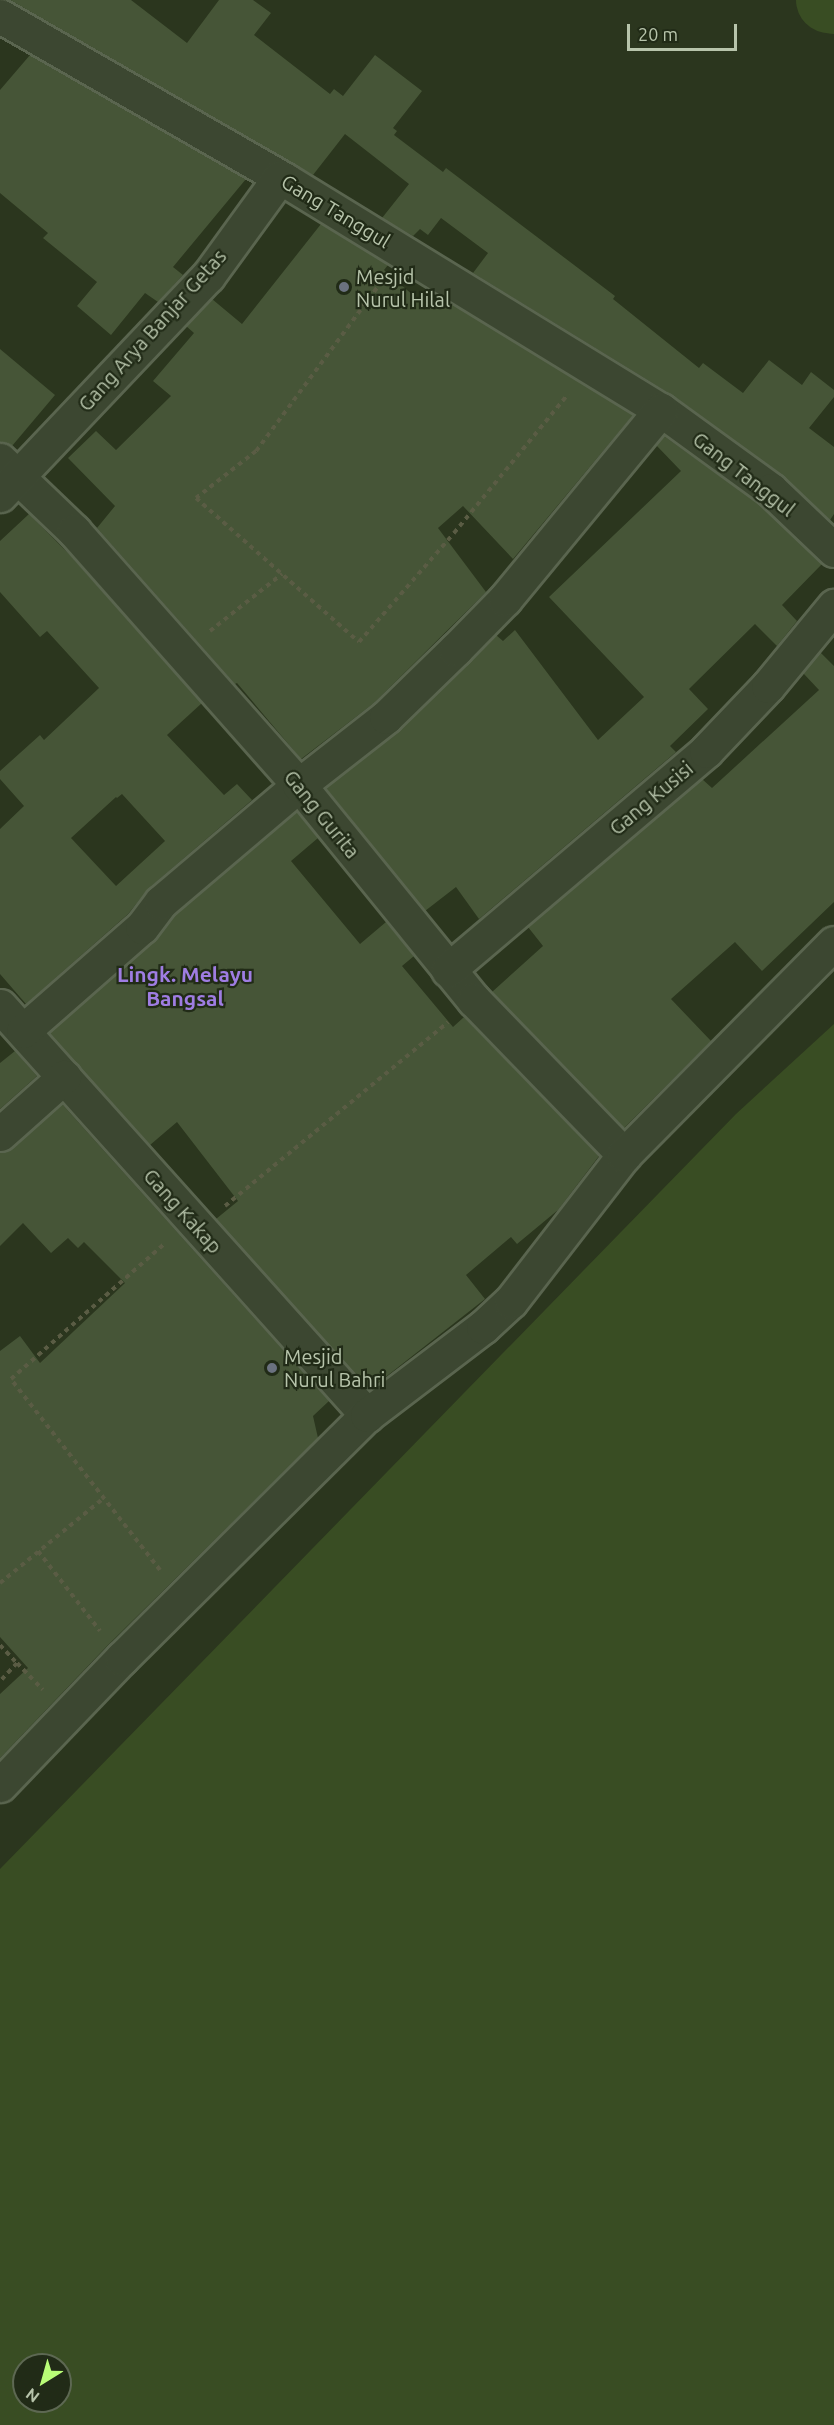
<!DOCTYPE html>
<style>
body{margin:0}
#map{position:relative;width:834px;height:2425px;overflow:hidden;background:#2b361e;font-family:Ubuntu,sans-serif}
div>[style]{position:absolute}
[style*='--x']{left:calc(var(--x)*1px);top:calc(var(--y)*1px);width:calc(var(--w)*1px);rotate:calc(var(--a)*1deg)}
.water>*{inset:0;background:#394d23}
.river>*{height:66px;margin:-33px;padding:0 33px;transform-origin:33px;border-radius:33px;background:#394d23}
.building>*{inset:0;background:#465537}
.path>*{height:4px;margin-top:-2px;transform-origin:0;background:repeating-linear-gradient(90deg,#5a5c44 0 4.5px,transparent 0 9px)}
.roads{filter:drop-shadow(2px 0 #5a654f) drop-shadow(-2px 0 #5a654f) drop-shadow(0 2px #5a654f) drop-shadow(0 -2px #5a654f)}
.minor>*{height:33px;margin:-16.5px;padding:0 16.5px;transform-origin:16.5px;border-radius:16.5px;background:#3c4731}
.dots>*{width:16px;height:16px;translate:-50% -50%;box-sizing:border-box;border:3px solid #212b17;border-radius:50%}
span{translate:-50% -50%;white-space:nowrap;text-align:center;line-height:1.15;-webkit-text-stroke:4.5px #212b17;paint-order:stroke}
.street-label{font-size:20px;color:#b7c4ab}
.poi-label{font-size:20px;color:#b7c4ab}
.left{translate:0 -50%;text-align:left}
.neighbourhood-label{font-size:21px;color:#9f7de2;font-weight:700}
.north{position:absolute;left:12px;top:2353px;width:60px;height:60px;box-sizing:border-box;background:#212b17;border:2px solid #5d6852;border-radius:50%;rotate:217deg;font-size:16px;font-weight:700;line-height:24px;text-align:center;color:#b7c4ab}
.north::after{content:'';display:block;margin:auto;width:21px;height:27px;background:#b9fd77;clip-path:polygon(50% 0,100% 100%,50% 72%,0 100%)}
.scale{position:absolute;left:627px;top:24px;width:110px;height:27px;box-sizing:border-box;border:3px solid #b7c4ab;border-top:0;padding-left:8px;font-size:18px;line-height:21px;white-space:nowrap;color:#b7c4ab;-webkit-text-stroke:4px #212b17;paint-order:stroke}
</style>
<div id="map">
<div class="water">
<div style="clip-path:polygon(evenodd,834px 1024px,834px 2425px,0 2425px,0 1869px,736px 1114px,834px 1024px,24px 2365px,60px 2365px,60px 2401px,24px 2401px,24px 2365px)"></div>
</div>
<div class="river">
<div style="--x:829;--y:0;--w:5;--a:11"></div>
</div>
<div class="building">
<div style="clip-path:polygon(10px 0,131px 0,187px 43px,219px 0,253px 0,271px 13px,254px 35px,330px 94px,334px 89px,343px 96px,375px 55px,422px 91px,393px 128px,397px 131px,394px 135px,443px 172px,446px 168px,483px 196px,615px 296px,613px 299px,699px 368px,703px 363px,743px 393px,769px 360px,802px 385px,811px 372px,834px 390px,834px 397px,809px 428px,834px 447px,834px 514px,830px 520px,782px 475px,672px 395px,473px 273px,488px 253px,441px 218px,428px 235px,420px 229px,413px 236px,382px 218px,409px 184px,345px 134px,313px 175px)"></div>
<div style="clip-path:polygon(30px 55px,246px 179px,173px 267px,183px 275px,158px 302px,145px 293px,111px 335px,77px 306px,97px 282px,43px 238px,48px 233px,0 193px,0 90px)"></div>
<div style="clip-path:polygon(321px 224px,388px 265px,384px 270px,429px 309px,438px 298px,447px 306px,450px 303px,633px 415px,513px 559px,463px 506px,438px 528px,486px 592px,374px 703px,301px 759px,237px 683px,235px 684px,97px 528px,115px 506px,68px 458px,96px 431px,116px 450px,171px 396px,153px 381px,194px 333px,186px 326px,212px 299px,242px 324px)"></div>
<div style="clip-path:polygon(0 349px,55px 395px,12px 446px,0 442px)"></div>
<div style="clip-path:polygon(664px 436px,759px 504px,822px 564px,782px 605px,797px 621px,777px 646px,755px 624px,689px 689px,708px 709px,670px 746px,676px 752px,479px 919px,456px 887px,425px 911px,326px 788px,399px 730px,496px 635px,503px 641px,515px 630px,598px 740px,644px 697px,549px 597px,681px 471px,656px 445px)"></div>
<div style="clip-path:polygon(evenodd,29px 514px,70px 555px,202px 703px,167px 735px,224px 795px,237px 784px,252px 800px,149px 888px,128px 914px,26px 1004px,0 974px,0 829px,24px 806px,0 779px,0 771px,40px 735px,44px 740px,99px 688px,47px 631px,40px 637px,0 592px,0 541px,29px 514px,122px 794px,165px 841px,116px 886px,71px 838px,116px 797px,117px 798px,122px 794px)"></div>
<div style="clip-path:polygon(820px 652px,834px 666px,834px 902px,762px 971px,735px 942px,671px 999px,711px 1041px,624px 1128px,492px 992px,543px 946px,528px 927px,702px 779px,712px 788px,819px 690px,803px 673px)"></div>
<div style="clip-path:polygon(297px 812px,318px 838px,291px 861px,360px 944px,386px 922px,414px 956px,402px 966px,453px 1027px,464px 1017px,599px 1156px,558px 1210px,517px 1244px,511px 1237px,466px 1275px,485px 1299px,369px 1390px,216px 1219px,238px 1201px,177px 1122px,150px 1145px,49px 1033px,154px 941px,175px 915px)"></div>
<div style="clip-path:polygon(15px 1051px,37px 1076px,0 1109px,0 1063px)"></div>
<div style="clip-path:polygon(62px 1104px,329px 1401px,313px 1416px,318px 1438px,108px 1645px,0 1758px,0 1694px,28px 1668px,0 1637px,0 1351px,20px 1336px,40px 1363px,125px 1283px,84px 1242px,78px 1248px,68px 1238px,51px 1253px,23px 1223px,0 1246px,0 1152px,12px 1148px)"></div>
</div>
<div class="path">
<div style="--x:382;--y:281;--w:212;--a:126.5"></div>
<div style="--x:256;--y:451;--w:76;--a:141.9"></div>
<div style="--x:196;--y:498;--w:217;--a:41.5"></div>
<div style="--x:359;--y:642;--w:145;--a:-48.9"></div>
<div style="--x:454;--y:533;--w:180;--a:-50.6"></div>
<div style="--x:210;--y:631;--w:92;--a:-38.4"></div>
<div style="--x:225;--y:1206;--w:289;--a:-39.5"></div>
<div style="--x:38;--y:1551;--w:101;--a:52.2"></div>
<div style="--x:160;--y:1570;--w:242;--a:-128"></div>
<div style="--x:11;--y:1379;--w:205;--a:-41.4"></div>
<div style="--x:0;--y:1583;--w:134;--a:-39.3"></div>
<div style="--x:0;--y:1645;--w:25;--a:47"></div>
<div style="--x:17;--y:1663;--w:25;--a:133"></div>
<div style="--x:17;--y:1663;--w:37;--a:46"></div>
</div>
<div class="roads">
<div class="minor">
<div style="--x:0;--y:16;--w:329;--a:29.9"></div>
<div style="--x:285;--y:180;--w:441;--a:31.5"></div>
<div style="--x:661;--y:410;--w:136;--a:36"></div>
<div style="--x:771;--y:490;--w:87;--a:43.6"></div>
<div style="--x:0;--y:460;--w:103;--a:43.8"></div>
<div style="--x:74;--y:531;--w:339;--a:48.5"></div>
<div style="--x:299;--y:785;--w:277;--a:50.9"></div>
<div style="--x:474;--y:1000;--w:216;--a:45.9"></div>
<div style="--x:0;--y:495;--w:302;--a:-46.5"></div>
<div style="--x:208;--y:276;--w:122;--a:-54"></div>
<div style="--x:448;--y:970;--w:338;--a:-40.3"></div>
<div style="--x:706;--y:751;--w:90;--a:-46.4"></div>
<div style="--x:768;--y:686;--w:104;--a:-50.5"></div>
<div style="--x:0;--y:1006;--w:550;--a:48.1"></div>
<div style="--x:23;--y:1031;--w:158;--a:-41.2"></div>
<div style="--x:142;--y:927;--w:31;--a:-53"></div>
<div style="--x:161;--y:902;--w:181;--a:-40.3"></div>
<div style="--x:299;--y:785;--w:110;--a:-38"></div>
<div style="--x:386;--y:717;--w:98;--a:-44.2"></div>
<div style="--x:456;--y:649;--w:70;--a:-45.6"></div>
<div style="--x:505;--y:599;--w:245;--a:-50.5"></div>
<div style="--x:0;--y:1134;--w:86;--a:-41.7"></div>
<div style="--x:0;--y:1785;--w:176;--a:-46.2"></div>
<div style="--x:122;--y:1658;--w:345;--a:-44.8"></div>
<div style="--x:367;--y:1415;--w:146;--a:-37.2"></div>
<div style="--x:483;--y:1327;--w:38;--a:-43"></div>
<div style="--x:511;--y:1301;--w:185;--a:-52.3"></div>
<div style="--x:624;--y:1155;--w:298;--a:-45.3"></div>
</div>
</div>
<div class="dots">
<div style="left:344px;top:287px;background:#6b7280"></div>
<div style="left:272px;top:1368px;background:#6b7280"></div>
</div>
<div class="street-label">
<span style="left:336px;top:211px;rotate:31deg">Gang Tanggul</span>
<span style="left:152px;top:330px;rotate:-48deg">Gang Arya Banjar Getas</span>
<span style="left:744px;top:474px;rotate:38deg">Gang Tanggul</span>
<span style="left:651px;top:798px;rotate:-40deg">Gang Kusisi</span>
<span style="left:322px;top:814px;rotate:51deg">Gang Gurita</span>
<span style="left:183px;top:1211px;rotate:48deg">Gang Kakap</span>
</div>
<div class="poi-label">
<span class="left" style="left:356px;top:288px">Mesjid<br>Nurul Hilal</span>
<span class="left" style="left:284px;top:1368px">Mesjid<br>Nurul Bahri</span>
</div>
<div class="neighbourhood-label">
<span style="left:185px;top:986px">Lingk. Melayu<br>Bangsal</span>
</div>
<div class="north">N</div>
<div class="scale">20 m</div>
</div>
